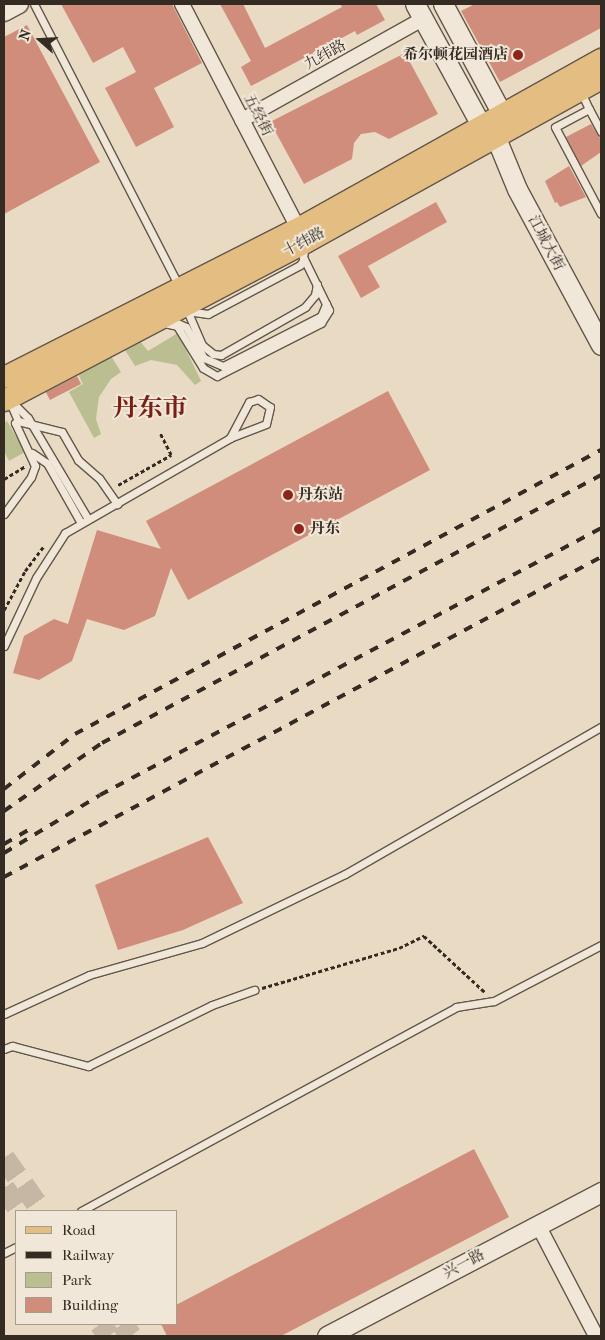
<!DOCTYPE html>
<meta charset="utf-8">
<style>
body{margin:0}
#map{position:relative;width:605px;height:1340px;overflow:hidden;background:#e9dac3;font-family:"IM FELL French Canon","Noto Serif SC",serif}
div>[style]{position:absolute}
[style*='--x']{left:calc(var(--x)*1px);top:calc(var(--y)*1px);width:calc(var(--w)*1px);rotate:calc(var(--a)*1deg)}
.green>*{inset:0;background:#babe91}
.building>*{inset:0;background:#d18d7c;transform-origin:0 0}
.trunk-tunnel>*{height:22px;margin-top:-11px;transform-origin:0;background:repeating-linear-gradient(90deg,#c5b7a3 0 22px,transparent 0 33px)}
.path>*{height:2.5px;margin-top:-1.25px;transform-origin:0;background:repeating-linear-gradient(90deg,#342b22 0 4px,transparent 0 6.5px)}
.roads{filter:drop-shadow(1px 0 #61574a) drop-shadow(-1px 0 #61574a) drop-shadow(0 1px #61574a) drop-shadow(0 -1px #61574a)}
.service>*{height:7px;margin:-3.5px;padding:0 3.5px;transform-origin:3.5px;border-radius:3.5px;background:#f1e7d8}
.minor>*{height:14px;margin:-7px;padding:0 7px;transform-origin:7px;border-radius:7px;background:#f1e7d8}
.tertiary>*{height:18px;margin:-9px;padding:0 9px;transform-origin:9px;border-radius:9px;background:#f1e7d8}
.secondary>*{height:19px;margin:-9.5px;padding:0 9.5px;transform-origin:9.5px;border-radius:9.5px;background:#f1e7d8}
.primary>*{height:21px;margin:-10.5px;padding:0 10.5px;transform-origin:10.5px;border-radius:10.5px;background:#e4bd82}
.rail>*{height:4px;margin-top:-2px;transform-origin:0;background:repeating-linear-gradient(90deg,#342b22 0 9px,transparent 0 18px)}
.dots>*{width:14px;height:14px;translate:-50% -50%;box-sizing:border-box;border:2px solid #f1e7d8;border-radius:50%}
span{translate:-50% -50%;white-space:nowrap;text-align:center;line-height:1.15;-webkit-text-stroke:4px #f1e7d8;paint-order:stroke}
.street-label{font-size:15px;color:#342b22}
.poi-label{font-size:15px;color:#342b22;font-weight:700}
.right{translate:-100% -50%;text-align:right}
.left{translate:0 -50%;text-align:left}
.town-label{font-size:25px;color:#7a1f14;font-weight:700}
.frame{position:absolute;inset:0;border:5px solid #342b22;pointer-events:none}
.legend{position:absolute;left:15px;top:1210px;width:162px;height:115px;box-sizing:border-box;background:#f1e7d8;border:1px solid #a59c8f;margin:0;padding:6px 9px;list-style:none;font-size:15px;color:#342b22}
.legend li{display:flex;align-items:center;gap:10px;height:25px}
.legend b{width:25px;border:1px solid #a59c8f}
.north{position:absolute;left:15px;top:15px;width:50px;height:50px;-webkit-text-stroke:4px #f1e7d8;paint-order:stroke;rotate:289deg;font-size:14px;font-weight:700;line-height:20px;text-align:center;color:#342b22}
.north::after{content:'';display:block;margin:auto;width:18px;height:22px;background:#342b22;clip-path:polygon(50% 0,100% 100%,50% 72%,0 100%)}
</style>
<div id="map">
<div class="green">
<div style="clip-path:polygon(178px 333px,201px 381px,195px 385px,177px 365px,151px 360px,135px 366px,125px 350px,140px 341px,148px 351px)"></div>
<div style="clip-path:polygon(111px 356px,121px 372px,111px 379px,99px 397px,96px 419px,101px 434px,94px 438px,69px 392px,83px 384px,78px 374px)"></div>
<div style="clip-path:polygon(7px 421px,25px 452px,9px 461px,4px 451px,4px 423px)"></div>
</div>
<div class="building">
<div style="clip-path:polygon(61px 4px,172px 4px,202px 63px,154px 88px,174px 127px,136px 147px,105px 88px,136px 72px,123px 47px,93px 63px)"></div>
<div style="clip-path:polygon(220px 4px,243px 4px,265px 48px,342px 7px,340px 4px,376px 4px,385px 20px,357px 35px,355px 31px,251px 86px,241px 67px,251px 61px)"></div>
<div style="clip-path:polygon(475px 4px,601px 4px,601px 28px,500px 82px,461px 11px)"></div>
<div style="clip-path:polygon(27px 25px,100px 162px,4px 214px,4px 37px)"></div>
<div style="clip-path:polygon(405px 53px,438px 114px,389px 139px,375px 132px,361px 134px,354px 143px,352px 159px,304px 184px,270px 122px)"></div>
<div style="clip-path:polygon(591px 124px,601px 140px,601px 152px,581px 166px,566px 137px)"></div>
<div style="clip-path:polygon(569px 166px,586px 197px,560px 207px,557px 202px,555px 203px,545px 181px)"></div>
<div style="clip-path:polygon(436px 202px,447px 222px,368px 266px,380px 287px,361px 298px,338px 256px)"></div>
<div style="left:77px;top:376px;width:9px;height:35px;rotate:63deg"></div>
<div style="clip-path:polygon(388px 391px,430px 470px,188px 600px,171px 568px,155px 616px,124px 630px,87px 619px,72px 661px,39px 680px,13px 673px,24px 636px,54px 619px,68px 624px,97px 530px,161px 549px,146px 521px)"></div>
<div style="clip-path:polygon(208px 837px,243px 903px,183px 930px,118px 950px,95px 885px)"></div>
<div style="clip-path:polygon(474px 1149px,509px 1217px,281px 1336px,167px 1336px,161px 1324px,176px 1324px,176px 1305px)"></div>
</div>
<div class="trunk-tunnel">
<div style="--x:4;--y:1158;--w:65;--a:54.4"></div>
<div style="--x:4;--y:1188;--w:28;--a:55"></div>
<div style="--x:100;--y:1324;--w:15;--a:53"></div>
<div style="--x:122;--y:1324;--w:15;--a:53"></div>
</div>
<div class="path">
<div style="--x:4;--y:479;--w:26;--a:-31"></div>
<div style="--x:118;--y:485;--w:61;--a:-29.5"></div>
<div style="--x:171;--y:455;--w:25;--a:-117"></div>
<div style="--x:4;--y:610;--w:44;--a:-61.7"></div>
<div style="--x:25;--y:571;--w:31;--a:-53"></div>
<div style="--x:262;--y:988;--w:143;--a:-16.3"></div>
<div style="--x:399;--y:948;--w:28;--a:-26"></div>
<div style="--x:424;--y:936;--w:84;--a:42.6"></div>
</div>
<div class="roads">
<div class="service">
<div style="--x:34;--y:4;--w:317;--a:62.8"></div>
<div style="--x:581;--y:92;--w:19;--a:65"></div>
<div style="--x:589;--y:109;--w:38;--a:152"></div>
<div style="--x:555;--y:127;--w:98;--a:62.1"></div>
<div style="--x:589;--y:109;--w:26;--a:62"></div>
<div style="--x:186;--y:308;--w:40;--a:66.6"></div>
<div style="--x:202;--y:345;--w:14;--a:39"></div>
<div style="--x:213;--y:354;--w:8;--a:7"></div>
<div style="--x:221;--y:355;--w:97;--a:-29.7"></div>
<div style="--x:305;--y:307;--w:16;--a:-50"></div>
<div style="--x:315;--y:295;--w:11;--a:-80"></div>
<div style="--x:187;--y:311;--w:21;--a:8"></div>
<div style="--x:208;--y:314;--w:104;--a:-28"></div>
<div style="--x:300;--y:265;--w:7;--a:-56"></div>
<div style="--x:173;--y:321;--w:14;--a:25"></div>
<div style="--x:186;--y:327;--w:36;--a:60"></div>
<div style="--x:204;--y:358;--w:21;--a:23"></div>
<div style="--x:223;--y:366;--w:110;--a:-27"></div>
<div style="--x:321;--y:316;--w:13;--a:-67"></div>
<div style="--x:164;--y:323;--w:13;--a:13"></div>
<div style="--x:177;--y:326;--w:49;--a:58.2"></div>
<div style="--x:203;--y:368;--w:16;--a:30"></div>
<div style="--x:217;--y:376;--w:117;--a:-27"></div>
<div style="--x:321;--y:323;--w:15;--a:-58"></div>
<div style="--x:329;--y:310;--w:59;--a:-116.1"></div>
<div style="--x:303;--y:257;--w:11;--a:-80"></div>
<div style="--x:258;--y:399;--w:14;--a:34"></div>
<div style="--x:270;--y:407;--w:17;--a:103"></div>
<div style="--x:266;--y:424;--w:39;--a:159"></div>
<div style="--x:230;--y:438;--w:41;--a:-62.2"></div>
<div style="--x:249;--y:402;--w:9;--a:-18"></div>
<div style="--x:11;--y:401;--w:24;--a:45"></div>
<div style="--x:28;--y:418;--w:117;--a:59.3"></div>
<div style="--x:18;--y:421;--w:45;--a:14"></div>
<div style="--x:62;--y:432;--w:32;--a:60"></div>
<div style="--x:78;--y:460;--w:28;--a:41"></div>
<div style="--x:99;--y:478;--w:32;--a:55"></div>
<div style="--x:32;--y:453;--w:18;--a:34"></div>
<div style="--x:47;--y:463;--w:69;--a:60.5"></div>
<div style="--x:4;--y:514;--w:46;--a:-53.9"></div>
<div style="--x:31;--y:477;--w:12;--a:-70"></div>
<div style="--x:35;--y:466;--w:47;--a:-114.9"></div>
<div style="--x:15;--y:423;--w:4;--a:-34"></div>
<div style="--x:18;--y:421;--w:21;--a:-113"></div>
<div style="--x:4;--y:646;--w:75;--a:-64.8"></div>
<div style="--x:36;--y:578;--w:54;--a:-57.2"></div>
<div style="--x:65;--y:533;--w:190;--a:-29.9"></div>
<div style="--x:4;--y:1014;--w:94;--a:-24.6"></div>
<div style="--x:89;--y:975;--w:117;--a:-15.8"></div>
<div style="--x:202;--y:943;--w:159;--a:-25.8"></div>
<div style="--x:345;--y:874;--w:295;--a:-29.9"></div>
<div style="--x:4;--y:1049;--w:9;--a:-21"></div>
<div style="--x:12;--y:1046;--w:79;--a:14.7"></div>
<div style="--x:88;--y:1066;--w:138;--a:-26.2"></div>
<div style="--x:212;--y:1005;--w:45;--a:-19.7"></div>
<div style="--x:81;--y:1211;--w:427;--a:-28.5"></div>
<div style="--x:456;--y:1007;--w:38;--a:-9"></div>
<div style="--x:494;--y:1001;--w:121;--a:-27.6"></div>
<div style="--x:4;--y:1253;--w:13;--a:-27"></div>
</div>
<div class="minor">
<div style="--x:182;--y:4;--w:259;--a:62.6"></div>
<div style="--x:242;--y:120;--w:207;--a:-29.2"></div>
<div style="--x:538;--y:1225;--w:125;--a:62.4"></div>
</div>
<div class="tertiary">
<div style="--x:4;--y:12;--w:17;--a:-28"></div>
</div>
<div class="secondary">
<div style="--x:415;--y:4;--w:138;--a:61.4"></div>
<div style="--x:481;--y:125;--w:20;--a:41"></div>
<div style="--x:496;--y:138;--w:25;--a:-76"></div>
<div style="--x:502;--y:114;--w:125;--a:-118.2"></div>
<div style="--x:496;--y:138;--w:55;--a:67.6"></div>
<div style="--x:517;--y:189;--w:177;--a:61.7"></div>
<div style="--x:327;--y:1336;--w:310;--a:-27.7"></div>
</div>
<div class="primary">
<div style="--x:4;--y:377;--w:330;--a:-26.9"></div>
<div style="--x:298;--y:228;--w:347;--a:-29.2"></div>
<div style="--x:4;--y:400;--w:340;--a:-27.7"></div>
<div style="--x:305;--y:242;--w:338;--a:-29"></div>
</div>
</div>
<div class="rail">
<div style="--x:4;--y:789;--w:90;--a:-37.8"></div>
<div style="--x:75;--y:734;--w:598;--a:-28.37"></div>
<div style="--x:4;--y:811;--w:119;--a:-34.8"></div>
<div style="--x:102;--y:743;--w:566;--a:-28.24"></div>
<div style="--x:4;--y:844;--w:28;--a:-30"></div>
<div style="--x:4;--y:853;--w:112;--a:-31.1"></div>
<div style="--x:100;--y:795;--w:568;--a:-28.05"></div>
<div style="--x:4;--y:877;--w:677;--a:-28.19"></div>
</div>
<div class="dots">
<div style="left:518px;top:55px;background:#8f2418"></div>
<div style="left:288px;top:495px;background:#8f2418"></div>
<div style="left:299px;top:529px;background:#8f2418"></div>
</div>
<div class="street-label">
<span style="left:325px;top:55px;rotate:-29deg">九纬路</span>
<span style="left:258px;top:115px;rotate:63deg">五经街</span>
<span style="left:304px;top:242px;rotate:-28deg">十纬路</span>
<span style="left:546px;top:243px;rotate:62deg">江城大街</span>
<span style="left:464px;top:1264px;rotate:-28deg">兴一路</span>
</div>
<div class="poi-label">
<span class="right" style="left:508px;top:55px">希尔顿花园酒店</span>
<span class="left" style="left:298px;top:495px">丹东站</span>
<span class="left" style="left:310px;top:529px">丹东</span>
</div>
<div class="town-label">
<span style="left:150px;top:408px">丹东市</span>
</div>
<div class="frame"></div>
<ul class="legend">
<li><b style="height:6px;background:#e4bd82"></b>Road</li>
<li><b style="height:6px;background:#342b22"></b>Railway</li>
<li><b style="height:14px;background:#babe91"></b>Park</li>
<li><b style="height:14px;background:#d18d7c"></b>Building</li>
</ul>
<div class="north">N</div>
</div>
